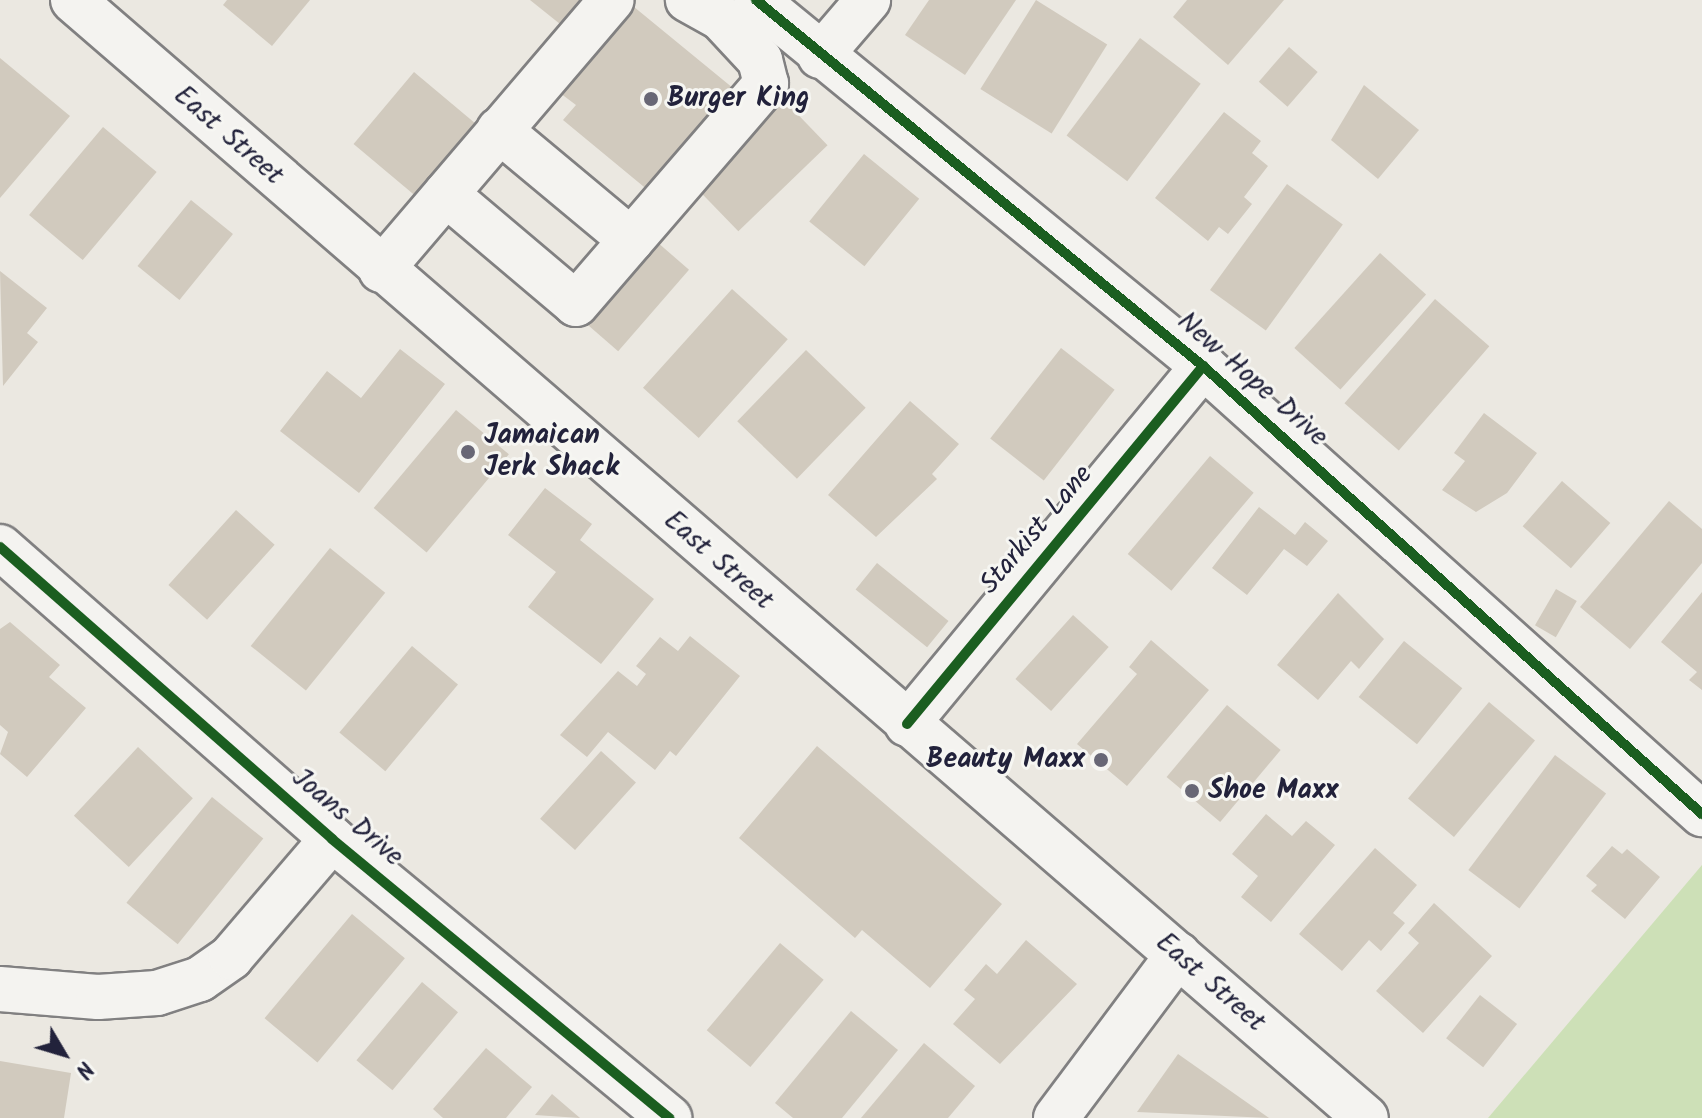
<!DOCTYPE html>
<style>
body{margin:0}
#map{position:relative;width:1702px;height:1118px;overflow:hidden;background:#ebe8e1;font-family:Kalam,sans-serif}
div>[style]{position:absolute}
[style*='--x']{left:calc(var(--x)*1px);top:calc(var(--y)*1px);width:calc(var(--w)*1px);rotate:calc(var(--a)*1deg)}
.green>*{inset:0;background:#cde0b7}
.building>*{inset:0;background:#d1cabe;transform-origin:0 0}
.roads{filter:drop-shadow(2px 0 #818081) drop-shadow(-2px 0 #818081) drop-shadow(0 2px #818081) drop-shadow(0 -2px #818081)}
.minor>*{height:44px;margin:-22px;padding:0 22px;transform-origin:22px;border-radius:22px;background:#f4f3f0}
.major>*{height:44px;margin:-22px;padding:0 22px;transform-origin:22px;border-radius:22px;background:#f4f3f0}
.cycleway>*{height:10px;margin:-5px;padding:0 5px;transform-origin:5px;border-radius:5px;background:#1b5e20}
.dots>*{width:22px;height:22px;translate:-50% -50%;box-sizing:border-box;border:4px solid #f6f6f2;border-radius:50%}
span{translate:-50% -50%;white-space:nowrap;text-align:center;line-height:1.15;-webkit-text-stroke:6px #f6f6f2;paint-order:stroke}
.poi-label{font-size:28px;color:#22223b;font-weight:700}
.left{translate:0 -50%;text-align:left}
.right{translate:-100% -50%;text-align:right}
.street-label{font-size:28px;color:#22223b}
.north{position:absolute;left:24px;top:1014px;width:80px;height:80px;-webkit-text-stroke:6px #f6f6f2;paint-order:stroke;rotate:128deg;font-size:22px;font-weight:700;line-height:32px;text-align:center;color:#22223b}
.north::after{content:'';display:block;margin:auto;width:28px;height:36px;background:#22223b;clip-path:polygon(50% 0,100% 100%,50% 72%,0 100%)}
</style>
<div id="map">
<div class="green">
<div style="clip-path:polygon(1702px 865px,1702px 1118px,1488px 1118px)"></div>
</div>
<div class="building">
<div style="clip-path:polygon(227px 0,310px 0,272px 46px,223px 5px)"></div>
<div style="clip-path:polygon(530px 0,587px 0,565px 28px)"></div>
<div style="clip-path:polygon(929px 0,1016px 0,965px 75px,905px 35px)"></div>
<div style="left:1036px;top:0;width:84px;height:105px;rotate:32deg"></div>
<div style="clip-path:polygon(1187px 0,1284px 0,1228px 65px,1173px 17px)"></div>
<div style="clip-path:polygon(628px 2px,739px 93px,655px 196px,563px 120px,576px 105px,556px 90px)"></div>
<div style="left:1140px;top:38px;width:76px;height:122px;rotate:37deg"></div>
<div style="left:1289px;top:47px;width:38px;height:46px;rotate:41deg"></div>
<div style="clip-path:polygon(0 58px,70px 116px,0 198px)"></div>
<div style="left:414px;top:72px;width:79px;height:94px;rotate:40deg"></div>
<div style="clip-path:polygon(1364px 85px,1419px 130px,1378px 179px,1331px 140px)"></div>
<div style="left:781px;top:97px;width:67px;height:124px;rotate:46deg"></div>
<div style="clip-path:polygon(1224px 112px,1261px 141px,1252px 153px,1268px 166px,1244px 197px,1252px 204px,1228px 234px,1219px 227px,1208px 241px,1155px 198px)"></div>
<div style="left:103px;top:127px;width:70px;height:115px;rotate:40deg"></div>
<div style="left:864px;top:154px;width:71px;height:87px;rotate:39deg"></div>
<div style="left:1287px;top:184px;width:69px;height:131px;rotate:36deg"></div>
<div style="left:191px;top:200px;width:54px;height:85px;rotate:39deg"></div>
<div style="left:649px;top:235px;width:53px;height:108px;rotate:41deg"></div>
<div style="left:1380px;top:253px;width:62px;height:128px;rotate:42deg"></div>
<div style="clip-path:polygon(0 271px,47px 308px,27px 333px,38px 342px,3px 386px)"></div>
<div style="left:732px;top:289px;width:75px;height:133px;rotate:42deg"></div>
<div style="left:1435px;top:299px;width:72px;height:138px;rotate:41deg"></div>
<div style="left:1061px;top:348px;width:68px;height:115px;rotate:38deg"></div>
<div style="clip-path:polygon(400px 349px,445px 384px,359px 493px,280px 431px,327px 371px,361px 398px)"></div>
<div style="left:806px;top:350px;width:83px;height:99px;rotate:44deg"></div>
<div style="clip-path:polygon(910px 401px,959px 444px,932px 474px,937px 479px,876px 537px,828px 495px)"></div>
<div style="left:456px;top:410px;width:69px;height:128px;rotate:40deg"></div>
<div style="clip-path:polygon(1484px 413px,1537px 453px,1507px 493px,1476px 512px,1442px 490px,1465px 461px,1454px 453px)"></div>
<div style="left:1210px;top:456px;width:57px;height:128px;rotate:40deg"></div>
<div style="left:1562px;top:481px;width:64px;height:60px;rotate:41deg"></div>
<div style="clip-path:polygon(545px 488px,592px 524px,580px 540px,654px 599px,601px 664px,528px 607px,556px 572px,508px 535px)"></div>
<div style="clip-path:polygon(1669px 501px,1702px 529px,1702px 563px,1630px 649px,1580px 607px)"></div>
<div style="clip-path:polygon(1259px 507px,1295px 535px,1305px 522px,1328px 541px,1307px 566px,1284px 549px,1247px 595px,1212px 568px)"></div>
<div style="left:236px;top:510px;width:52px;height:101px;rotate:42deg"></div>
<div style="left:330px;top:548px;width:71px;height:126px;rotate:39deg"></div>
<div style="left:877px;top:563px;width:92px;height:34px;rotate:39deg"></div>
<div style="left:1556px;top:589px;width:24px;height:42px;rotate:30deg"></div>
<div style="clip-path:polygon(1702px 592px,1702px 690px,1689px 680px,1697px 672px,1661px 642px)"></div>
<div style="clip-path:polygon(1338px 593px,1384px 639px,1359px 669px,1351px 661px,1318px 700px,1277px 665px)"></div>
<div style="left:1073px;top:615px;width:48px;height:86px;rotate:42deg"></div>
<div style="clip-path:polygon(10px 622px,60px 665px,49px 677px,86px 708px,27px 777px,0 754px,8px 732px,0 725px,0 629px)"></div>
<div style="clip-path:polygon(690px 636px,740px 676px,676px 756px,670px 751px,655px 770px,608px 732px,587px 757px,560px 735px,618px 671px,637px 686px,646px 674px,636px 666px,660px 637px,678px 651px)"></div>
<div style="clip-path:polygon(1151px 640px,1209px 690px,1127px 786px,1077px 744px,1137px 674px,1129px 667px)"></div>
<div style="left:1404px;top:641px;width:75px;height:72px;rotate:39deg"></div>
<div style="left:412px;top:646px;width:60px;height:113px;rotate:40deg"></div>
<div style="left:1489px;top:702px;width:60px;height:126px;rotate:40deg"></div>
<div style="left:1227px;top:705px;width:70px;height:94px;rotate:40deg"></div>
<div style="clip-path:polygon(817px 746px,1002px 904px,930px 988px,862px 930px,855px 938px,739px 838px)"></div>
<div style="left:138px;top:747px;width:75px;height:94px;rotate:43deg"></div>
<div style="left:601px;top:751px;width:47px;height:91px;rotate:42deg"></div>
<div style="left:1555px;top:755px;width:64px;height:144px;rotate:37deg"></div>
<div style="left:212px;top:797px;width:66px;height:136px;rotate:39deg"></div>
<div style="clip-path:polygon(1266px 814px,1292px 836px,1306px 821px,1335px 845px,1271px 922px,1241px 897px,1258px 876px,1232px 854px)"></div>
<div style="clip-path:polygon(1612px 846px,1622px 854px,1627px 849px,1660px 877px,1625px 919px,1591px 891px,1597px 885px,1586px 876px)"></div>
<div style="clip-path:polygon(1375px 848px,1417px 885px,1393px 913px,1405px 923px,1381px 951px,1369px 940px,1342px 971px,1299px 934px)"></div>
<div style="clip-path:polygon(1434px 903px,1492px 956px,1423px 1033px,1376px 991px,1419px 943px,1408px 933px)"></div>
<div style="left:352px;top:914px;width:69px;height:136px;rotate:40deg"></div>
<div style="clip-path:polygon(1026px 940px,1077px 984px,1000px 1064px,953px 1024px,975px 999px,964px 990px,986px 964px,997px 974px)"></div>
<div style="left:780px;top:943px;width:57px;height:114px;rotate:40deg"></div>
<div style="left:422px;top:982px;width:47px;height:102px;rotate:40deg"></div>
<div style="left:1480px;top:995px;width:47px;height:55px;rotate:38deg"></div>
<div style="clip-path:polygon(851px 1011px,898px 1050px,842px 1118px,793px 1118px,775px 1103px)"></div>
<div style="clip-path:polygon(924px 1043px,975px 1086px,948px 1118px,861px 1118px)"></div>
<div style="clip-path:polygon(486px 1048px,532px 1087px,506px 1118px,443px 1118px,433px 1109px)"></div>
<div style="clip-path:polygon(1178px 1054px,1269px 1118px,1137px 1112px)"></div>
<div style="clip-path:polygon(0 1061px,71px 1073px,64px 1118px,0 1118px)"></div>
<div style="clip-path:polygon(552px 1094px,580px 1118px,535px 1115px)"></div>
</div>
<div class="roads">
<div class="minor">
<div style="--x:756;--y:0;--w:578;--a:39.31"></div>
<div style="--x:1203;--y:366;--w:671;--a:41.92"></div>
<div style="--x:820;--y:56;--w:74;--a:-49.4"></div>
<div style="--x:499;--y:130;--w:172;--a:39.8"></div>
<div style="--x:446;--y:194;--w:170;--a:40.2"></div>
<div style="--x:576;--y:304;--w:291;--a:-49.2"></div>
<div style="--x:766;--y:84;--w:25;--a:-104"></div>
<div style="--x:760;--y:60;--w:57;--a:-132.9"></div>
<div style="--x:721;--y:18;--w:38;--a:-151"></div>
<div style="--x:381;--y:270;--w:355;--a:-49.5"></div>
<div style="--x:0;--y:547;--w:442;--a:41.3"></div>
<div style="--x:332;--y:839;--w:438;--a:39.6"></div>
<div style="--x:907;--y:724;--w:465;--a:-50.4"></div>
<div style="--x:0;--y:989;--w:98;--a:4.7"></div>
<div style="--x:98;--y:997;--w:59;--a:-3.9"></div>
<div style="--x:157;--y:993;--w:45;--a:-18"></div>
<div style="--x:200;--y:979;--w:38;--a:-35"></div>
<div style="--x:231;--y:957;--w:155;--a:-49.4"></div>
<div style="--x:1056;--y:1118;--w:204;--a:-53.2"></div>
</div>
<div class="major">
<div style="--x:73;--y:0;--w:1709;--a:40.85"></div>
</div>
</div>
<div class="cycleway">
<div style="--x:756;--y:0;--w:578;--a:39.31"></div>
<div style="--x:1203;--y:366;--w:671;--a:41.92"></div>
<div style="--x:0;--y:547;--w:442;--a:41.3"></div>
<div style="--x:332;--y:839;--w:438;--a:39.6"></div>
<div style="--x:907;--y:724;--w:465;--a:-50.4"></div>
</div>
<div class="dots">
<div style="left:651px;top:99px;background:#686775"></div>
<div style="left:468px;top:452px;background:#686775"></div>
<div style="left:1101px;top:760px;background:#686775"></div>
<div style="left:1192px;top:791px;background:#686775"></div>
</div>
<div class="poi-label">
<span class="left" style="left:667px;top:99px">Burger King</span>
<span class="left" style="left:484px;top:452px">Jamaican<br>Jerk Shack</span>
<span class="right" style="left:1085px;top:760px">Beauty Maxx</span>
<span class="left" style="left:1208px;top:791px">Shoe Maxx</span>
</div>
<div class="street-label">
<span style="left:228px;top:136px;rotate:41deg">East Street</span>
<span style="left:1252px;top:380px;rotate:41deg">New Hope Drive</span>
<span style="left:1037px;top:530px;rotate:-50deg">Starkist Lane</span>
<span style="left:718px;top:561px;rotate:41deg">East Street</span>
<span style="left:347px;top:818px;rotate:40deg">Joans Drive</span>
<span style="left:1210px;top:983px;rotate:41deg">East Street</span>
</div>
<div class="north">N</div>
</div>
